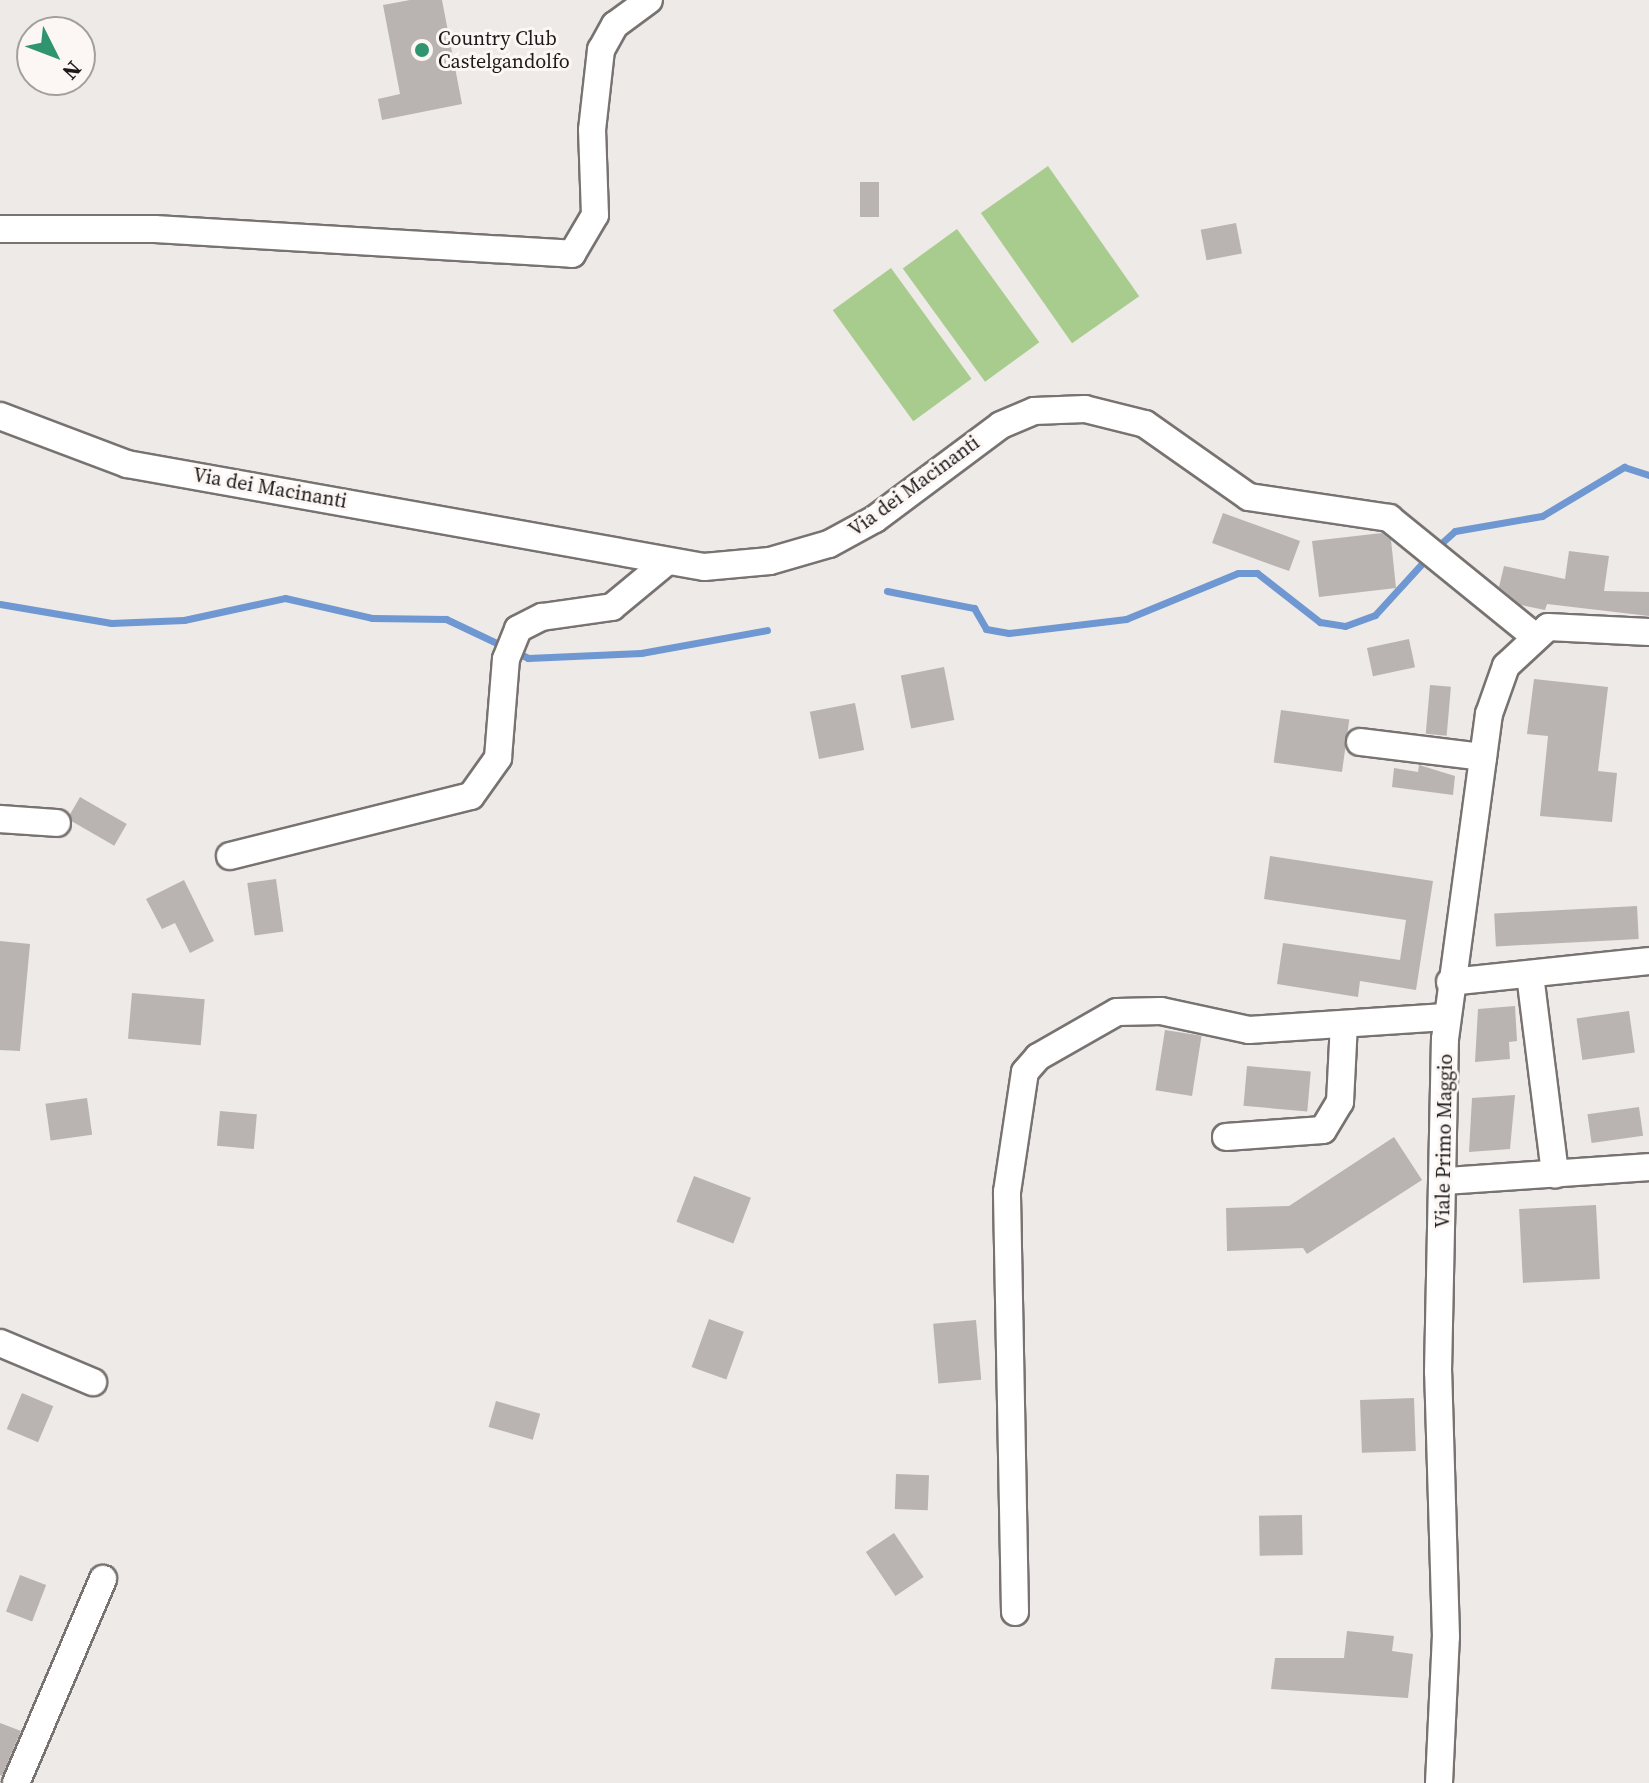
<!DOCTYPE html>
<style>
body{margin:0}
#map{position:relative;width:1649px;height:1783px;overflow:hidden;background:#eeeae7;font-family:"Source Serif 4",serif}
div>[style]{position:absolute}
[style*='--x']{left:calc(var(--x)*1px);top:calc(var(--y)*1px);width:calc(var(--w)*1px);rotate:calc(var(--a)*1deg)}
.green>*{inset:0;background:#a7cc8d;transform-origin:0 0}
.stream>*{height:7px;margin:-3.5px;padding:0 3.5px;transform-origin:3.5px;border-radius:3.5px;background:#6f97d1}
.building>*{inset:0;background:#b9b4b2;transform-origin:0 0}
.roads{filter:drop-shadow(2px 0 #787371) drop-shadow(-2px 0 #787371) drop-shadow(0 2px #787371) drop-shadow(0 -2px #787371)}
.minor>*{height:26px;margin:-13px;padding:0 13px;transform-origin:13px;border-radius:13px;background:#fff}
.dots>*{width:22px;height:22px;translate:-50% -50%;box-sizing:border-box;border:4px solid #fcf7f4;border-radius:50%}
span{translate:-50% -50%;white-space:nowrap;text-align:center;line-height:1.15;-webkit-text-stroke:6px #fcf7f4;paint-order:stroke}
.poi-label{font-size:20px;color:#1c1a1a}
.left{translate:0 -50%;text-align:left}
.street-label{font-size:20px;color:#1c1a1a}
.north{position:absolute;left:16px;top:16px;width:80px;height:80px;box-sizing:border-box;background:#fcf7f4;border:2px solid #a29f9d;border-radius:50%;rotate:132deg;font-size:22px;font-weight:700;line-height:32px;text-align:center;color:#1c1a1a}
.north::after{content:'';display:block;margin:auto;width:28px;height:36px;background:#2f9470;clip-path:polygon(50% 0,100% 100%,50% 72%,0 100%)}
</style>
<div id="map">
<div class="green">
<div style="left:1048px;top:166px;width:159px;height:82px;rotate:55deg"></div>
<div style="left:957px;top:229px;width:140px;height:67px;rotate:54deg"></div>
<div style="left:891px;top:268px;width:137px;height:72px;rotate:54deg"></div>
</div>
<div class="stream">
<div style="--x:1436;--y:548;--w:25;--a:-42"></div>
<div style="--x:1455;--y:531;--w:88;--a:-9.8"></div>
<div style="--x:1542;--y:516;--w:96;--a:-30.9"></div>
<div style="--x:1624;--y:467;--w:26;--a:18"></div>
<div style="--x:887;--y:591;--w:89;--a:11.1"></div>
<div style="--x:974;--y:608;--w:24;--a:60"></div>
<div style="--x:986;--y:629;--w:23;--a:10"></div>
<div style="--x:1009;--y:633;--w:118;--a:-6.8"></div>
<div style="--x:1126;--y:619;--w:121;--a:-22.3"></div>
<div style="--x:1238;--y:573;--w:19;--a:0"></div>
<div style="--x:1257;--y:573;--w:80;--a:37.9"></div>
<div style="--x:1320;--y:622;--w:25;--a:9"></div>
<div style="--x:1345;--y:626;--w:32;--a:-20"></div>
<div style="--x:1375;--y:615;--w:79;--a:-47.6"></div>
<div style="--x:0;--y:604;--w:113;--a:9.7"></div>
<div style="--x:111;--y:623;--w:73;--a:-2.4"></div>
<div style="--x:184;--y:620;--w:103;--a:-12.3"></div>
<div style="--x:285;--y:598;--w:89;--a:12.9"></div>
<div style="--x:372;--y:618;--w:74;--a:0.8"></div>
<div style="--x:446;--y:619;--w:91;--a:25.4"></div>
<div style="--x:528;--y:658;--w:113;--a:-2.5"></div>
<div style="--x:641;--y:653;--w:128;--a:-10.3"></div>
</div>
<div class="building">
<div style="clip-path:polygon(410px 0,442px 0,462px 104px,382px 120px,378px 99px,400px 94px,383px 5px)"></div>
<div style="left:860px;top:182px;width:19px;height:35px"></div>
<div style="left:1236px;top:223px;width:31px;height:36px;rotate:79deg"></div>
<div style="left:1223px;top:513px;width:82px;height:32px;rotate:20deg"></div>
<div style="clip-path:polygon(1382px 533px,1391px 540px,1396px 588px,1319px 597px,1312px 541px)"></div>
<div style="clip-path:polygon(1569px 551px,1609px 556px,1604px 591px,1649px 592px,1649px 616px,1547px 604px,1545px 610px,1521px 605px,1499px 587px,1504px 566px,1565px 579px)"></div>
<div style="left:1409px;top:639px;width:29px;height:43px;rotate:78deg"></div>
<div style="left:944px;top:667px;width:54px;height:44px;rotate:79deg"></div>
<div style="clip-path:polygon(1534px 679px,1608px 687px,1598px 771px,1617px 773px,1612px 822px,1540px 816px,1548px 736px,1527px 734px)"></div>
<div style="left:1430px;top:685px;width:21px;height:49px;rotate:5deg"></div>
<div style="left:855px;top:703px;width:48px;height:46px;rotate:79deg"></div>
<div style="left:1281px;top:710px;width:69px;height:53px;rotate:8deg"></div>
<div style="clip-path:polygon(1419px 765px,1455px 776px,1453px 795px,1392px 787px,1394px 768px,1418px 772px)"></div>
<div style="left:80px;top:797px;width:54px;height:25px;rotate:30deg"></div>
<div style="clip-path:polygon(1270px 856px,1433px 881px,1416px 990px,1360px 981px,1358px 997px,1277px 984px,1283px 943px,1400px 960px,1406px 920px,1264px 899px)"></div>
<div style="left:276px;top:879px;width:53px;height:29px;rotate:82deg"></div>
<div style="clip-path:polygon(184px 880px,214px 941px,190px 953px,175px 923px,162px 929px,146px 899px)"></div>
<div style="left:1637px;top:906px;width:33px;height:143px;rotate:87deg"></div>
<div style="clip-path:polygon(0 941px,30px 944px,20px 1051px,0 1050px)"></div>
<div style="left:132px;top:993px;width:73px;height:46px;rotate:5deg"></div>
<div style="clip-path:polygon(1515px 1006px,1517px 1041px,1509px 1042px,1510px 1059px,1475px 1062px,1478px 1009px)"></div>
<div style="left:1629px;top:1011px;width:42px;height:53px;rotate:82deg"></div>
<div style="left:1165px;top:1030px;width:37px;height:61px;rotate:9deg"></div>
<div style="left:1247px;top:1066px;width:64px;height:40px;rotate:5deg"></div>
<div style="clip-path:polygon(1515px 1095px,1510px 1149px,1469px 1152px,1472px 1098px)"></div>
<div style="left:87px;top:1098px;width:37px;height:42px;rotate:82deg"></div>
<div style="left:1639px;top:1107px;width:29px;height:52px;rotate:82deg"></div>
<div style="left:220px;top:1111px;width:37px;height:35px;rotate:5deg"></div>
<div style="clip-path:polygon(1394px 1137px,1422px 1180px,1307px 1254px,1303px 1248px,1227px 1251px,1226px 1208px,1289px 1206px)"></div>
<div style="left:694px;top:1176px;width:61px;height:49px;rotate:21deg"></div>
<div style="left:1596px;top:1205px;width:74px;height:77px;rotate:87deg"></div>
<div style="left:709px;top:1319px;width:37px;height:51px;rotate:20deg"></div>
<div style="left:976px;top:1320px;width:60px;height:43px;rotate:85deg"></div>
<div style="left:22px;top:1393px;width:34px;height:39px;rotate:23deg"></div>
<div style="left:1414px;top:1398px;width:53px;height:54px;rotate:88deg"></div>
<div style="left:496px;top:1401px;width:46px;height:27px;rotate:16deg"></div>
<div style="left:896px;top:1474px;width:33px;height:35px;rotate:2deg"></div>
<div style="left:1302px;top:1515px;width:40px;height:43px;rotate:89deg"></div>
<div style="left:894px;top:1533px;width:53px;height:34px;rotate:56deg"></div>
<div style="left:20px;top:1575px;width:28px;height:39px;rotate:21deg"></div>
<div style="clip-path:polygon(1347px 1631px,1394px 1636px,1392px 1651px,1413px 1654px,1408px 1698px,1271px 1689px,1275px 1658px,1344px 1658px)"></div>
<div style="clip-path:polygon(0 1723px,21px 1731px,2px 1776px,0 1775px)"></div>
</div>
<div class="roads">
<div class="minor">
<div style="--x:0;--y:229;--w:155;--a:0"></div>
<div style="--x:155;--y:229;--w:418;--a:3.4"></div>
<div style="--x:572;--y:254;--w:45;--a:-59.5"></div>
<div style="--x:595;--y:215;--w:85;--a:-92"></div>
<div style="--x:592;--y:130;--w:81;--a:-83.6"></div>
<div style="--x:601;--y:50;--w:29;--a:-61"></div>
<div style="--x:615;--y:25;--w:42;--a:-36.3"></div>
<div style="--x:0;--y:416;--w:136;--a:20.7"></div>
<div style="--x:127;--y:464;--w:586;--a:10.12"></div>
<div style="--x:704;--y:567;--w:66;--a:-5.2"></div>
<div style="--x:770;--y:561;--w:61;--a:-16.1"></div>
<div style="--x:829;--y:544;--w:52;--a:-28.5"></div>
<div style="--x:875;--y:519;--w:157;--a:-36.7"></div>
<div style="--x:1001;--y:425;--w:36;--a:-23"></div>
<div style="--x:1034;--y:411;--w:51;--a:-2.2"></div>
<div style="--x:1085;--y:409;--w:62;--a:14"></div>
<div style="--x:1145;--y:424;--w:127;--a:35.1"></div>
<div style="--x:1249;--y:497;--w:142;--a:8.5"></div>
<div style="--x:1389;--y:518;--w:187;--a:39.1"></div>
<div style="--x:1360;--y:742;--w:124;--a:7"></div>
<div style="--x:0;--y:819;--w:57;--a:4"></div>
<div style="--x:230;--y:856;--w:248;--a:-14"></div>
<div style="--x:471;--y:796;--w:47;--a:-54.6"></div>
<div style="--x:498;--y:758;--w:99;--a:-85.4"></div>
<div style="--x:506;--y:659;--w:32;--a:-68"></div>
<div style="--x:518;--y:629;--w:27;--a:-27"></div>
<div style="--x:542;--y:617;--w:71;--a:-8.1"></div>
<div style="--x:612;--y:607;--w:67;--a:-39.6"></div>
<div style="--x:1530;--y:975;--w:201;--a:82.8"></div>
<div style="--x:1450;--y:982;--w:200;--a:-6"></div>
<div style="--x:1226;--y:1137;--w:97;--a:-4.1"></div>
<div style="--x:1323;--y:1130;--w:33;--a:-59"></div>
<div style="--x:1340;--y:1102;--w:78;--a:-87.1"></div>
<div style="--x:1446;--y:1181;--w:203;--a:-3.9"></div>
<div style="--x:0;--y:1343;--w:101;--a:22.8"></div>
<div style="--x:1015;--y:1612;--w:420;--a:-91.1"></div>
<div style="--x:1007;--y:1192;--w:121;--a:-81.5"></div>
<div style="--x:1025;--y:1072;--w:20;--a:-49"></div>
<div style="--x:1038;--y:1057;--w:91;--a:-29.7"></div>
<div style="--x:1117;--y:1012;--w:44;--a:-1.3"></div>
<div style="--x:1161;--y:1011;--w:90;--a:12.2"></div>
<div style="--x:1249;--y:1030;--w:197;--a:-3.8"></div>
<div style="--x:16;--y:1783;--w:222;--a:-66.9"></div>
<div style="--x:1439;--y:1783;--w:146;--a:-87.3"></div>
<div style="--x:1446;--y:1637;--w:265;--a:-91.7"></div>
<div style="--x:1438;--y:1372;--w:333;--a:-88.8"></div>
<div style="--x:1445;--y:1039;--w:328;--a:-82.3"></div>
<div style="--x:1489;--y:714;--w:51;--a:-70.5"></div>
<div style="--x:1506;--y:666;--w:57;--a:-42.9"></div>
<div style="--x:1548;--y:627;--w:101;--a:2.8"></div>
</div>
</div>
<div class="dots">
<div style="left:422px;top:50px;background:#2f9470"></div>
</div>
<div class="poi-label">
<span class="left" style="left:438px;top:50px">Country Club<br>Castelgandolfo</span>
</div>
<div class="street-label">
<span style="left:914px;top:486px;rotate:-36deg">Via dei Macinanti</span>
<span style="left:270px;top:488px;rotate:10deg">Via dei Macinanti</span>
<span style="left:1444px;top:1141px;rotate:-89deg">Viale Primo Maggio</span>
</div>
<div class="north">N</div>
</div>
